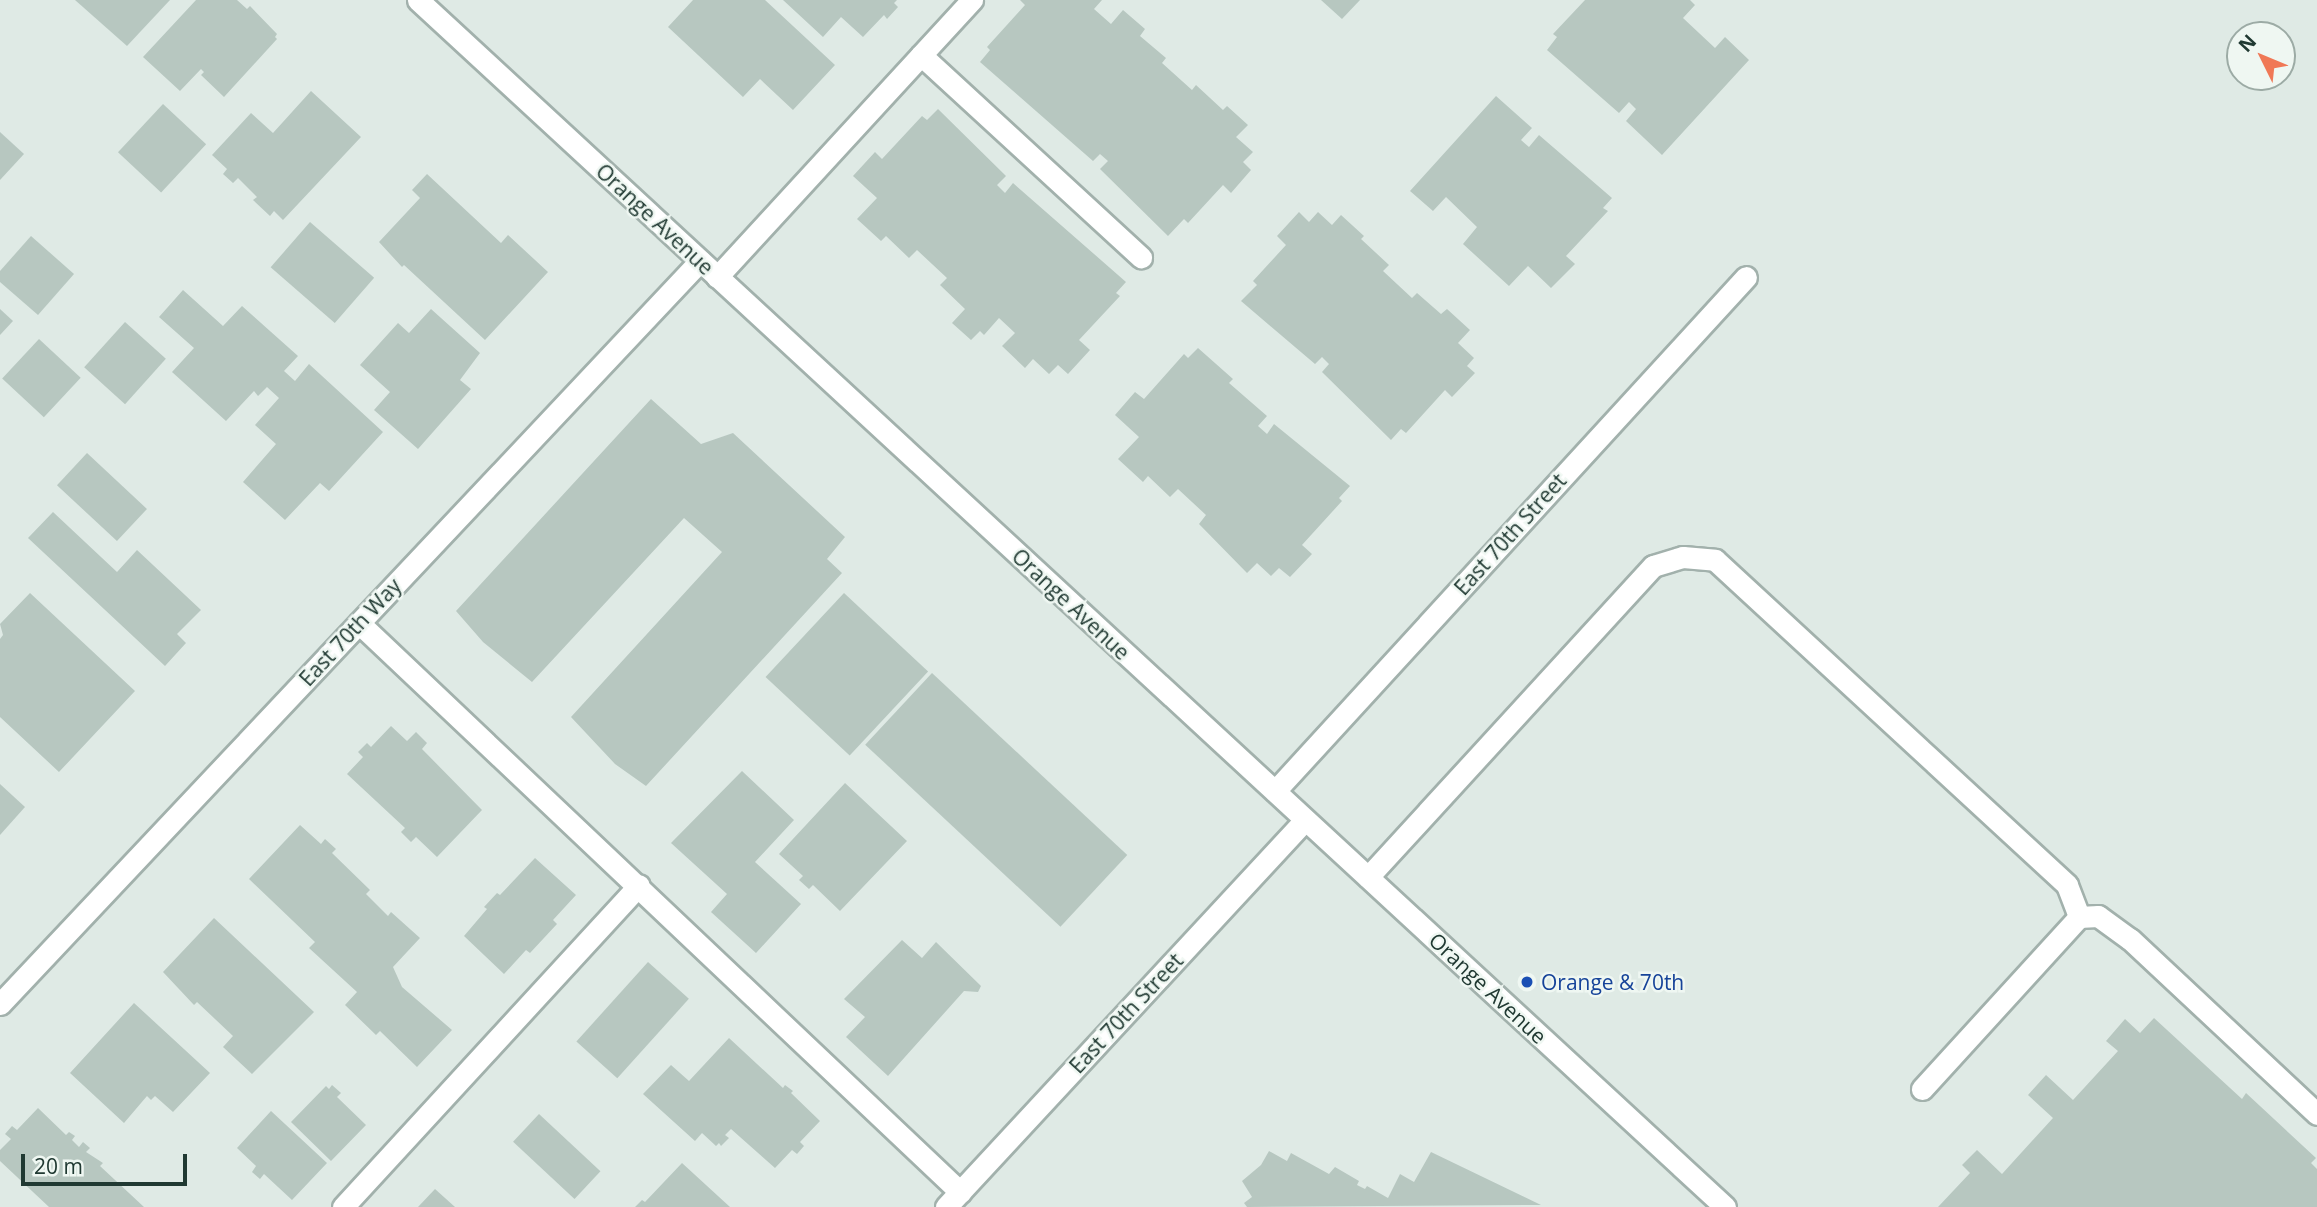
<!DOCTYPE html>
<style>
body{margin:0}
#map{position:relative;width:2317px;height:1207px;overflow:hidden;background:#dfeae5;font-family:"Open Sans",sans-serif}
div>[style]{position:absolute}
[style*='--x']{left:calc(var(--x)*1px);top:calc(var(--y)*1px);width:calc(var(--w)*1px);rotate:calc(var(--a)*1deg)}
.building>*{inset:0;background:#b7c7c0;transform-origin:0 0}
.roads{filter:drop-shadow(2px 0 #a2b1ac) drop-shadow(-2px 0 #a2b1ac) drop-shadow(0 2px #a2b1ac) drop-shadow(0 -2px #a2b1ac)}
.service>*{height:21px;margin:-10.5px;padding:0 10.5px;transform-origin:10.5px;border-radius:10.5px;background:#fff}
.minor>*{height:21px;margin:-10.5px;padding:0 10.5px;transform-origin:10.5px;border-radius:10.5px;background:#fff}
.tertiary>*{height:21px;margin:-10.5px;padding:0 10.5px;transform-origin:10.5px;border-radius:10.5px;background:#fff}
.dots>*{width:19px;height:19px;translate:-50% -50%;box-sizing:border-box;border:4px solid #eff7f2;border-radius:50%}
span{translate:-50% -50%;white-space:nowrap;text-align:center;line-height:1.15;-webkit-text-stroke:5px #eff7f2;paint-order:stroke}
.street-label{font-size:21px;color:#203932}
.transit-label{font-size:21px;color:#164399}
.left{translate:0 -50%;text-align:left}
.north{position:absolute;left:2226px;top:21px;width:70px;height:70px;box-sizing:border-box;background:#eff7f2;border:2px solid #9caba5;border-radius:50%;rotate:313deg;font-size:19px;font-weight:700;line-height:28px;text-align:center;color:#203932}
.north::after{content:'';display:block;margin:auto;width:24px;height:32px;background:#f07856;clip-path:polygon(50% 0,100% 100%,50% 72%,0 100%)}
.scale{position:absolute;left:21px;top:1154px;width:166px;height:32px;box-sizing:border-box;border:4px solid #203932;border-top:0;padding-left:9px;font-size:21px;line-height:24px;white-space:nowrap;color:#203932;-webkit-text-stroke:5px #eff7f2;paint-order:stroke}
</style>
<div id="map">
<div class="building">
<div style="clip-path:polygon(75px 0,170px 0,127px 46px)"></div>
<div style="clip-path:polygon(196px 0,237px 0,247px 9px,250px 6px,277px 34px,275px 37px,277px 39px,224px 97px,201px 75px,204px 72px,201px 69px,180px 91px,143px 57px)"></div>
<div style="clip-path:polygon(693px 0,765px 0,835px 65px,793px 110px,760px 79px,743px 97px,668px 27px)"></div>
<div style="clip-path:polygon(783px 0,897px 0,894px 3px,898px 7px,887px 19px,884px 15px,863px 37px,841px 17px,823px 37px)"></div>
<div style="clip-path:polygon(1020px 0,1102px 0,1094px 9px,1111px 24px,1123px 10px,1145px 29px,1140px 36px,1166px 58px,1162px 63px,1192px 90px,1196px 85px,1223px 110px,1227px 106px,1248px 125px,1236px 137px,1253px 152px,1243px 162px,1251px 170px,1231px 193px,1223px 185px,1188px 223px,1184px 219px,1168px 236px,1100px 169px,1108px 161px,1100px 154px,1093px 161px,980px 62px,990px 50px,987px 47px,1025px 5px)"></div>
<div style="clip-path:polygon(1321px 0,1360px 0,1342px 19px)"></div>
<div style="clip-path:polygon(1585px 0,1690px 0,1695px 5px,1683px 18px,1715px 48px,1725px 37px,1749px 60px,1662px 155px,1626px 121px,1636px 109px,1629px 102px,1619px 113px,1547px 50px,1557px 37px,1553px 34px)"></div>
<div style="clip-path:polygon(311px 91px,361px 137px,283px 220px,274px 211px,270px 216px,253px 200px,257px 197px,238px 178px,233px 183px,223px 174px,227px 169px,212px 155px,251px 113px,273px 133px)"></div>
<div style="clip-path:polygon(1496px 96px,1532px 128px,1521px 140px,1529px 147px,1539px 135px,1612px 198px,1603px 208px,1608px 211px,1566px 256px,1575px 264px,1551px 288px,1528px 266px,1509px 286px,1463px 244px,1477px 227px,1446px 197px,1433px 211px,1410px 191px)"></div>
<div style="left:163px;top:104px;width:59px;height:66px;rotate:43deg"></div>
<div style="clip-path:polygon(938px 109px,1006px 176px,997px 185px,1005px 193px,1013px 183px,1126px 282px,1116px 293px,1120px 296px,1079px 340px,1090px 350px,1068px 374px,1058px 365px,1049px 374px,1033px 359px,1025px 368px,1002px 346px,1015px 333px,999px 318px,984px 335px,980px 331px,971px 340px,952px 323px,965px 309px,940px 285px,947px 278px,917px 250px,909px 258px,886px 236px,881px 241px,857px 219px,877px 198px,853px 176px,875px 152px,882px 159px,922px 116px,927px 120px)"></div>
<div style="clip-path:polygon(0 132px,24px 154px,0 180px)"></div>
<div style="clip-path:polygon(427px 174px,501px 243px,508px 235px,548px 272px,485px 340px,404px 265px,402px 267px,379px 242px,420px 198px,412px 190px)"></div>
<div style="clip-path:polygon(1299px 212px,1309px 222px,1318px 212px,1332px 225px,1341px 215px,1364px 236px,1361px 239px,1389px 265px,1383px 271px,1412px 298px,1417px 293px,1441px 314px,1447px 309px,1470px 330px,1458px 343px,1474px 358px,1467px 366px,1475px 373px,1452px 397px,1445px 390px,1406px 433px,1401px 429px,1391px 440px,1322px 372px,1329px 364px,1322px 357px,1315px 364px,1241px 301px,1257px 285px,1253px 281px,1286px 245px,1277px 236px)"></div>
<div style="left:310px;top:222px;width:85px;height:60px;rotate:41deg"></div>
<div style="clip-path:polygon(31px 236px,74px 274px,38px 315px,0 282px,0 271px)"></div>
<div style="clip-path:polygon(183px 290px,223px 326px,242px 306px,298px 356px,284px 371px,295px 381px,309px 364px,383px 432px,329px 491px,320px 483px,285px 520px,243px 482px,276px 444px,255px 425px,279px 398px,267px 387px,258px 396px,254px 391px,226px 421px,172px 372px,194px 348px,159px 317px)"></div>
<div style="clip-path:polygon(0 309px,13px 321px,0 335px)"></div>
<div style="clip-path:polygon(431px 309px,480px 353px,460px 380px,471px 389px,418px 449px,374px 410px,390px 392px,360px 365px,398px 323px,409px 333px)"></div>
<div style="left:125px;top:322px;width:55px;height:61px;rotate:42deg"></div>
<div style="left:39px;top:339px;width:57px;height:54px;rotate:43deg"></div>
<div style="clip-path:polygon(1198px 348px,1233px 379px,1229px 383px,1267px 416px,1258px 426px,1267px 434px,1274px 424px,1350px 486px,1339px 498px,1342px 501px,1302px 545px,1312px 554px,1290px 577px,1279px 568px,1271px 576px,1257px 563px,1247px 573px,1199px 524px,1206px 515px,1178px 489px,1170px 497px,1148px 476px,1143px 482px,1118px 459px,1139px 437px,1115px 415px,1135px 392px,1144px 399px,1184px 354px,1188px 358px)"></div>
<div style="clip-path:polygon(651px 399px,701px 444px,733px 433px,845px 537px,827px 559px,842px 573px,646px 786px,615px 764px,571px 717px,722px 552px,684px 518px,532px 682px,483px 642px,456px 611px)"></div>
<div style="left:87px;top:453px;width:82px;height:44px;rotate:43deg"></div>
<div style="clip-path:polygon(53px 512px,117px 572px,137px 550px,201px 610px,177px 634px,186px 643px,165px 666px,28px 538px)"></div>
<div style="clip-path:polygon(30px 593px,135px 691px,59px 772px,0 717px,0 639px,3px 635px,0 624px)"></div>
<div style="left:844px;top:593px;width:115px;height:115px;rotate:43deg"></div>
<div style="left:932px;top:673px;width:267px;height:98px;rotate:43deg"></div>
<div style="clip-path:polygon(391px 726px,407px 741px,416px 732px,427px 743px,422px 749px,482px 810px,437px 857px,416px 837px,411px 842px,401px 832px,405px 828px,347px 774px,363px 757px,358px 752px,367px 743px,371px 747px)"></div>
<div style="clip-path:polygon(742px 771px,794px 820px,755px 862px,801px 904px,756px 953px,711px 912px,727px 894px,671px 843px)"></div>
<div style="clip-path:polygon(845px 783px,907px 841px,840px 911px,813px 885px,809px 889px,799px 880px,803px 876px,779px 854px)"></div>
<div style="clip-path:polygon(0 784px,25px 807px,0 835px)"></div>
<div style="clip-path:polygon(300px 825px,321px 844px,325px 839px,336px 849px,332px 853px,370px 890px,366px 894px,388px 916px,391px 912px,420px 938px,393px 967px,402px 987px,452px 1030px,417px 1067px,380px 1031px,376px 1035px,345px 1005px,357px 992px,309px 948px,315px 942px,249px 879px)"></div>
<div style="clip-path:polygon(535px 858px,576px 895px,553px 920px,557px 924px,530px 953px,526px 950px,504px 974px,464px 936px,487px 909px,484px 907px,497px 893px,500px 895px)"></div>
<div style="clip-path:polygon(214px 918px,314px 1012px,252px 1074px,223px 1047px,233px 1036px,197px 1002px,194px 1005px,163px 972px)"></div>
<div style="clip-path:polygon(902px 940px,922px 958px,936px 942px,981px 986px,978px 992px,964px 991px,888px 1076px,846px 1037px,865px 1017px,844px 999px)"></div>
<div style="left:648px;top:962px;width:55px;height:107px;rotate:42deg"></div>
<div style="clip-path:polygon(134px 1003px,210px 1073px,173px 1112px,155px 1096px,151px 1100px,147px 1096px,124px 1123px,70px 1073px)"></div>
<div style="clip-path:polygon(2154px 1018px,2242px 1099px,2246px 1093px,2316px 1158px,2311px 1163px,2317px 1169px,2317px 1207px,1938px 1207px,1970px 1173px,1962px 1165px,1977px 1150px,2002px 1174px,2053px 1118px,2028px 1095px,2046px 1075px,2073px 1100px,2118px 1051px,2106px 1041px,2125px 1019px,2140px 1033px)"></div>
<div style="clip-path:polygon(729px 1038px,783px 1088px,785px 1085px,793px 1091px,791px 1093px,820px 1121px,800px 1142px,804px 1146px,797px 1154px,792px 1150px,775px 1168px,731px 1129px,725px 1135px,729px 1138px,721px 1146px,719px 1143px,716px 1146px,702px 1133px,695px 1141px,643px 1094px,671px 1065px,689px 1081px)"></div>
<div style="clip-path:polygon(332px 1085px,341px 1093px,337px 1097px,366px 1125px,331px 1161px,291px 1122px,326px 1086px,329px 1089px)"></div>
<div style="clip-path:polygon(38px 1108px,66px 1135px,69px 1132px,75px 1136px,72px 1140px,79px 1147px,83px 1142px,90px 1148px,86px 1152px,103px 1163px,100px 1166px,144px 1207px,49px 1207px,0 1161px,0 1150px,11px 1139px,5px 1134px,12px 1126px,17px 1130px)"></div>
<div style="clip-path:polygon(271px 1111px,327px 1163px,292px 1200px,264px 1174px,260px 1179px,252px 1172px,256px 1166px,237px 1148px)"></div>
<div style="left:539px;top:1114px;width:84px;height:38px;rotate:43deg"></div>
<div style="clip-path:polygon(1269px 1151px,1287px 1161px,1291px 1153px,1329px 1174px,1335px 1167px,1359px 1181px,1357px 1185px,1365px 1189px,1367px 1186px,1388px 1198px,1400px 1174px,1414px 1182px,1431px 1152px,1541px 1205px,1247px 1207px,1244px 1203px,1252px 1197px,1242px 1181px,1261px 1165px)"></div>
<div style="clip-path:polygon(682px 1163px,730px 1207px,635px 1207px,642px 1200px,645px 1202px)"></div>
<div style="clip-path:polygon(435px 1189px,455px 1207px,418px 1207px)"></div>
</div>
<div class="roads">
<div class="service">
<div style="--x:921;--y:55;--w:299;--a:42.6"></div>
<div style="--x:717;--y:277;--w:377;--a:-47.4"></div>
<div style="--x:359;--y:623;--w:828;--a:43.43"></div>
<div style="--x:1368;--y:877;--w:422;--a:-47.5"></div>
<div style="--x:1653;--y:566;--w:31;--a:-17"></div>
<div style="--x:1683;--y:557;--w:32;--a:5"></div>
<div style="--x:1715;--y:560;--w:479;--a:42.7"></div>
<div style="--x:2067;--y:885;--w:34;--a:69"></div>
<div style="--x:2079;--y:917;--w:233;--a:132.4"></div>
<div style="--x:2079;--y:917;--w:19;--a:-3"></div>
<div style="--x:2098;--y:916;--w:39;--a:36"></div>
<div style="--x:2130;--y:939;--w:256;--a:43.1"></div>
<div style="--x:343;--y:1207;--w:437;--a:-47.4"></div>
</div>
<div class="minor">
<div style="--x:1275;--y:791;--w:697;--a:-47.5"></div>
<div style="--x:0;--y:1004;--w:1021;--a:-46.71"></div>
</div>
<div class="tertiary">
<div style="--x:418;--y:0;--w:1779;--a:42.72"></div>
<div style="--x:946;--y:1207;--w:528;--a:-47.15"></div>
</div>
</div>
<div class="dots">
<div style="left:1527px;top:982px;background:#1a4fb4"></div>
</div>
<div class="street-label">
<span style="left:655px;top:219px;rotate:43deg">Orange Avenue</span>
<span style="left:1510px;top:534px;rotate:-48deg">East 70th Street</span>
<span style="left:1071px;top:604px;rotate:43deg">Orange Avenue</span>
<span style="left:350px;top:632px;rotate:-47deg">East 70th Way</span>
<span style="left:1488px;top:988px;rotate:43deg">Orange Avenue</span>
<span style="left:1126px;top:1013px;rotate:-47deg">East 70th Street</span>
</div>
<div class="transit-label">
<span class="left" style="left:1541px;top:982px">Orange &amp; 70th</span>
</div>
<div class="north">N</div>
<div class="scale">20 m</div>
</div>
